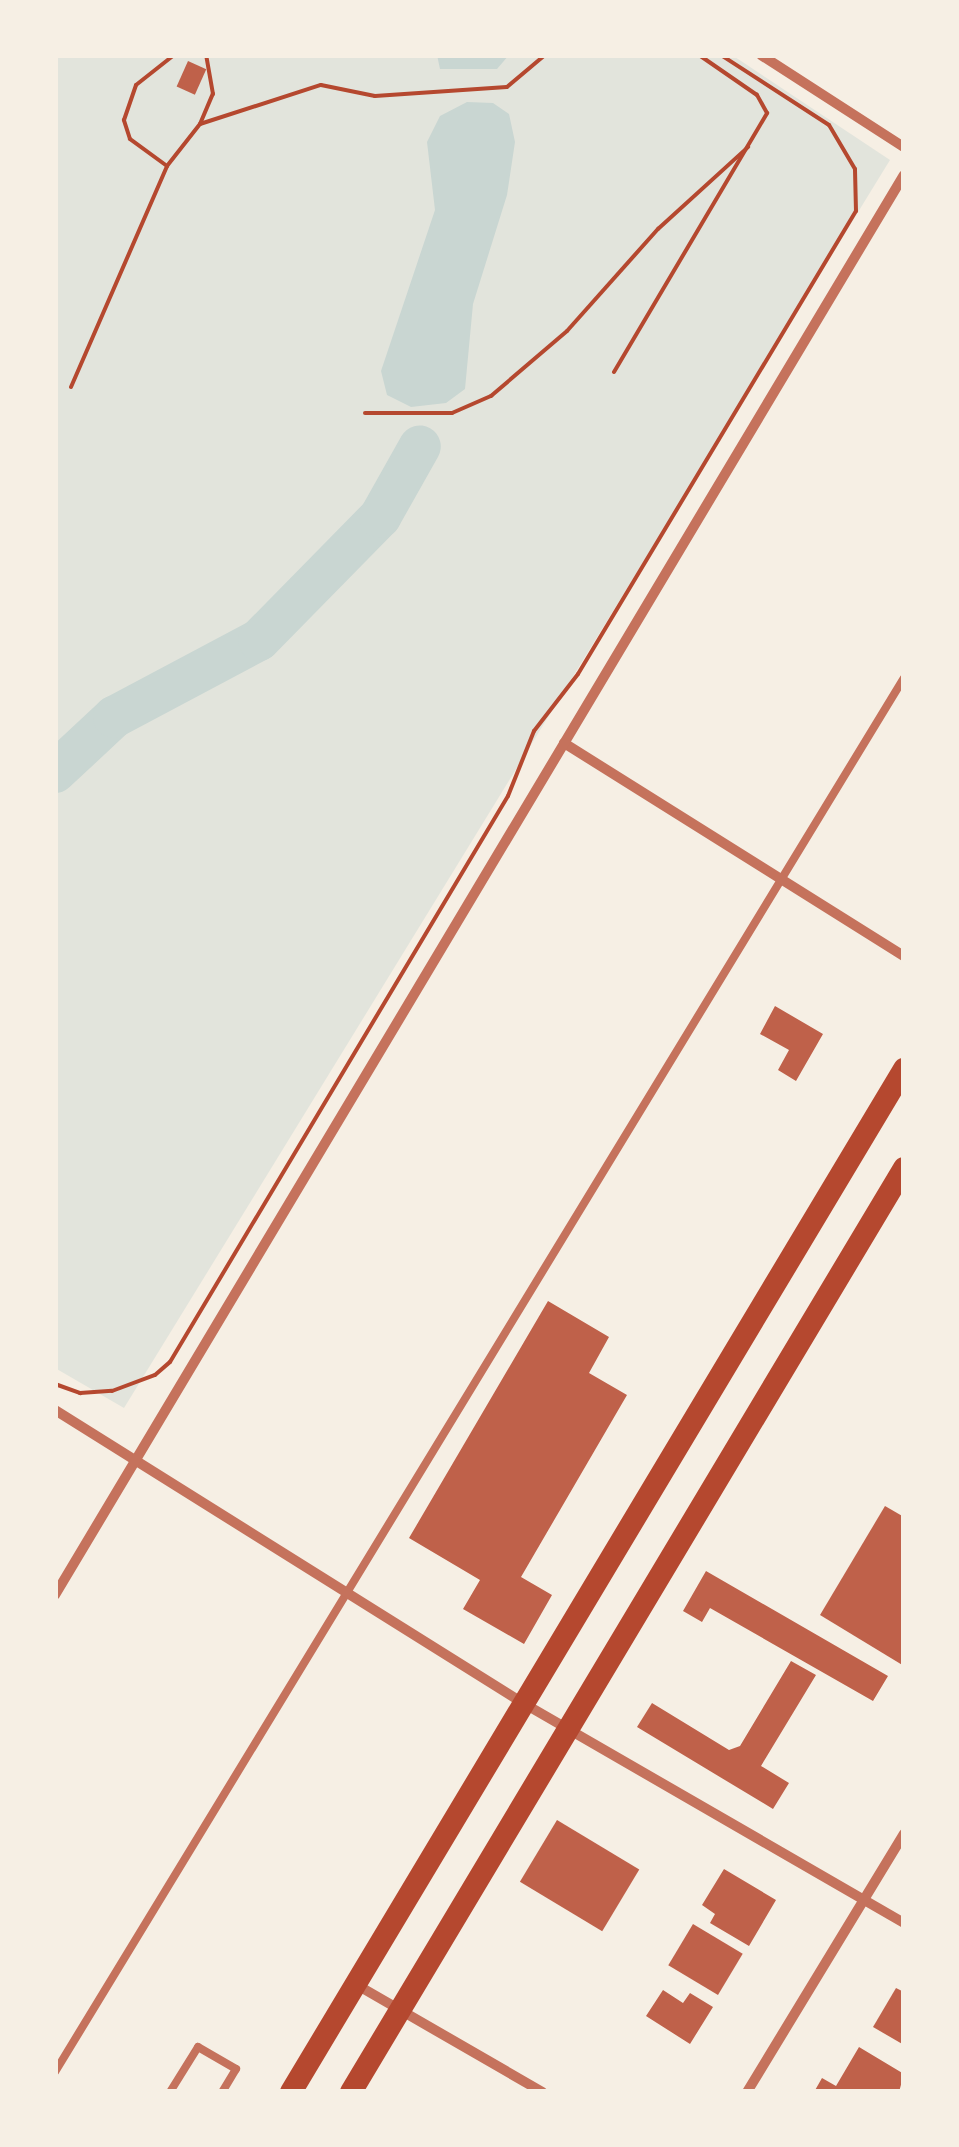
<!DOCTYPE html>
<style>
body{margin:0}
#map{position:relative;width:959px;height:2147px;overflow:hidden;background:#f6efe4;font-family:"Titillium Web",sans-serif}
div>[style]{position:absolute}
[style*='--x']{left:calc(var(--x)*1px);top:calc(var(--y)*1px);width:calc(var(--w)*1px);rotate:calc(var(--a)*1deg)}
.green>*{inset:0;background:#e2e4dc}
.water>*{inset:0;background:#c9d6d2}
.river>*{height:42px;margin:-21px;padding:0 21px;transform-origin:21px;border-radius:21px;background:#c9d6d2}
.building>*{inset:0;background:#bf614a;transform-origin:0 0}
.path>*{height:4px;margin:-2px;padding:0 2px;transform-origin:2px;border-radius:2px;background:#b5482f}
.service>*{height:8px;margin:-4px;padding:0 4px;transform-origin:4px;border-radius:4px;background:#c5725c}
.minor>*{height:10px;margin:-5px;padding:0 5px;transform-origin:5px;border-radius:5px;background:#c5725c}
.primary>*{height:22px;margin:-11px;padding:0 11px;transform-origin:11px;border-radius:11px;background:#b5482f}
span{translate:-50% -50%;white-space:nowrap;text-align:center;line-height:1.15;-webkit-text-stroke:10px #f6efe4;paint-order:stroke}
.frame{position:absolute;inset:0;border:58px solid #f6efe4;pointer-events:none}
</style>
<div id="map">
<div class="green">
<div style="clip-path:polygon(55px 55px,732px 55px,890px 160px,124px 1408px,55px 1368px)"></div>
</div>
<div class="water">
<div style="clip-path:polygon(437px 55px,509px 55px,497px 69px,440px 69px)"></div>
<div style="clip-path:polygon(467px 102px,493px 103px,509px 114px,515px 142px,507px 195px,473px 304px,465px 389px,446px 403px,411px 407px,387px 395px,381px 371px,435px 210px,427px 142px,440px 116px)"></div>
</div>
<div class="river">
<div style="--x:55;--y:772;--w:81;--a:-43"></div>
<div style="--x:114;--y:717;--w:164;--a:-28"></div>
<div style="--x:259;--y:640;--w:173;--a:-45.5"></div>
<div style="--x:380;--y:517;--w:81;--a:-60.6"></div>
</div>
<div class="building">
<div style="left:188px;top:61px;width:20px;height:28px;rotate:24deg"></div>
<div style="clip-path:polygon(775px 1006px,823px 1034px,796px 1081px,778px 1070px,789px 1050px,760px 1034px)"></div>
<div style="clip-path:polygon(548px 1301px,609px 1337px,589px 1373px,627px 1395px,521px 1577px,552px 1595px,524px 1644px,463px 1609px,480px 1580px,409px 1538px)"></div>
<div style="clip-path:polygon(885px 1506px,904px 1517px,904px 1666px,820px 1615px)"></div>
<div style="clip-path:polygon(706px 1571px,888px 1676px,873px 1701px,710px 1608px,702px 1622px,683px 1611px)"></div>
<div style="clip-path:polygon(791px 1661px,816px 1675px,761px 1766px,789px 1783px,773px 1809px,637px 1727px,652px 1703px,729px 1750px,740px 1746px)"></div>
<div style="left:557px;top:1820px;width:96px;height:72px;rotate:31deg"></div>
<div style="clip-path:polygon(724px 1869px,776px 1900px,749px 1946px,710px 1923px,715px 1914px,702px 1905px)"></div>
<div style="left:693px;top:1924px;width:58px;height:48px;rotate:31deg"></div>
<div style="clip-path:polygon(896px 1988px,904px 1992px,904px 2045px,873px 2027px)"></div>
<div style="clip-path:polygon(663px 1990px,683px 2003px,690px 1993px,713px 2007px,690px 2044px,646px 2016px)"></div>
<div style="clip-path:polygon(859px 2047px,904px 2074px,899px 2092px,814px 2092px,822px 2078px,836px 2086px)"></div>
</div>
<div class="path">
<div style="--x:200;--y:124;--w:127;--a:-17.9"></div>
<div style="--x:321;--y:85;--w:55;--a:11.5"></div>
<div style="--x:375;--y:96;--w:132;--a:-3.9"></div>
<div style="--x:507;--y:87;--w:50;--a:-40.1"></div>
<div style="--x:167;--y:166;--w:46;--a:-143.9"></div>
<div style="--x:130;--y:139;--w:20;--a:-108"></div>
<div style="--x:124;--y:120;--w:37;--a:-71"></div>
<div style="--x:136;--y:85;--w:48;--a:-38.3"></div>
<div style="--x:614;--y:372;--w:301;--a:-59.4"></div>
<div style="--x:767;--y:113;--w:21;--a:-119"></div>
<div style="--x:757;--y:95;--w:70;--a:-145.4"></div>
<div style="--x:71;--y:387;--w:241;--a:-66.5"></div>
<div style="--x:167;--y:166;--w:53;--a:-51.8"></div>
<div style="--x:200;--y:124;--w:33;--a:-67"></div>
<div style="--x:213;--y:94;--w:40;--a:-100"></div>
<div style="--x:365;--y:413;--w:87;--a:0"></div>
<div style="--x:452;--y:413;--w:43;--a:-23.6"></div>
<div style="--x:491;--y:396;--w:100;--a:-40.5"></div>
<div style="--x:567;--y:331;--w:137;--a:-48.3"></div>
<div style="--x:658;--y:229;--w:122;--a:-42.3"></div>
<div style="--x:55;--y:1384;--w:27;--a:20"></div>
<div style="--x:80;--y:1393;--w:32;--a:-4"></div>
<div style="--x:112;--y:1391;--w:46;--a:-20.4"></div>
<div style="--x:155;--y:1375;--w:20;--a:-41"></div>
<div style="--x:170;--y:1362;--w:659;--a:-59.16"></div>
<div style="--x:508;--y:796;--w:70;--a:-68.2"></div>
<div style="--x:534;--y:731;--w:72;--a:-52.3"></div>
<div style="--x:578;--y:674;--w:540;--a:-59.02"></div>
<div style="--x:856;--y:211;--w:42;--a:-91.4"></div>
<div style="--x:855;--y:169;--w:51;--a:-120.6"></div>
<div style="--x:829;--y:125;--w:129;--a:-147.1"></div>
</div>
<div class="service">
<div style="--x:55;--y:2072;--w:1632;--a:-58.66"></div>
<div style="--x:170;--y:2092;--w:53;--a:-58.1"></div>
<div style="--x:198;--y:2047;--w:44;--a:30.1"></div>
<div style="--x:236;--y:2069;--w:27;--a:121"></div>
</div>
<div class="minor">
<div style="--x:761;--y:55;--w:170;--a:32.8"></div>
<div style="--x:564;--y:743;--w:401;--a:32.1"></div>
<div style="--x:55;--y:1410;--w:552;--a:32.05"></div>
<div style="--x:523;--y:1703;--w:440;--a:30"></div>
<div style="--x:55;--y:1595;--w:1654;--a:-59.13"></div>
<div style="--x:357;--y:1985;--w:214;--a:30"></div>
<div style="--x:747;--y:2092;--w:302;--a:-58.7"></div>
</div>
<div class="primary">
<div style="--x:291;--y:2092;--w:1193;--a:-59.07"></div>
<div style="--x:351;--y:2092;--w:1077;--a:-59.1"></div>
</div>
<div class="frame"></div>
</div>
